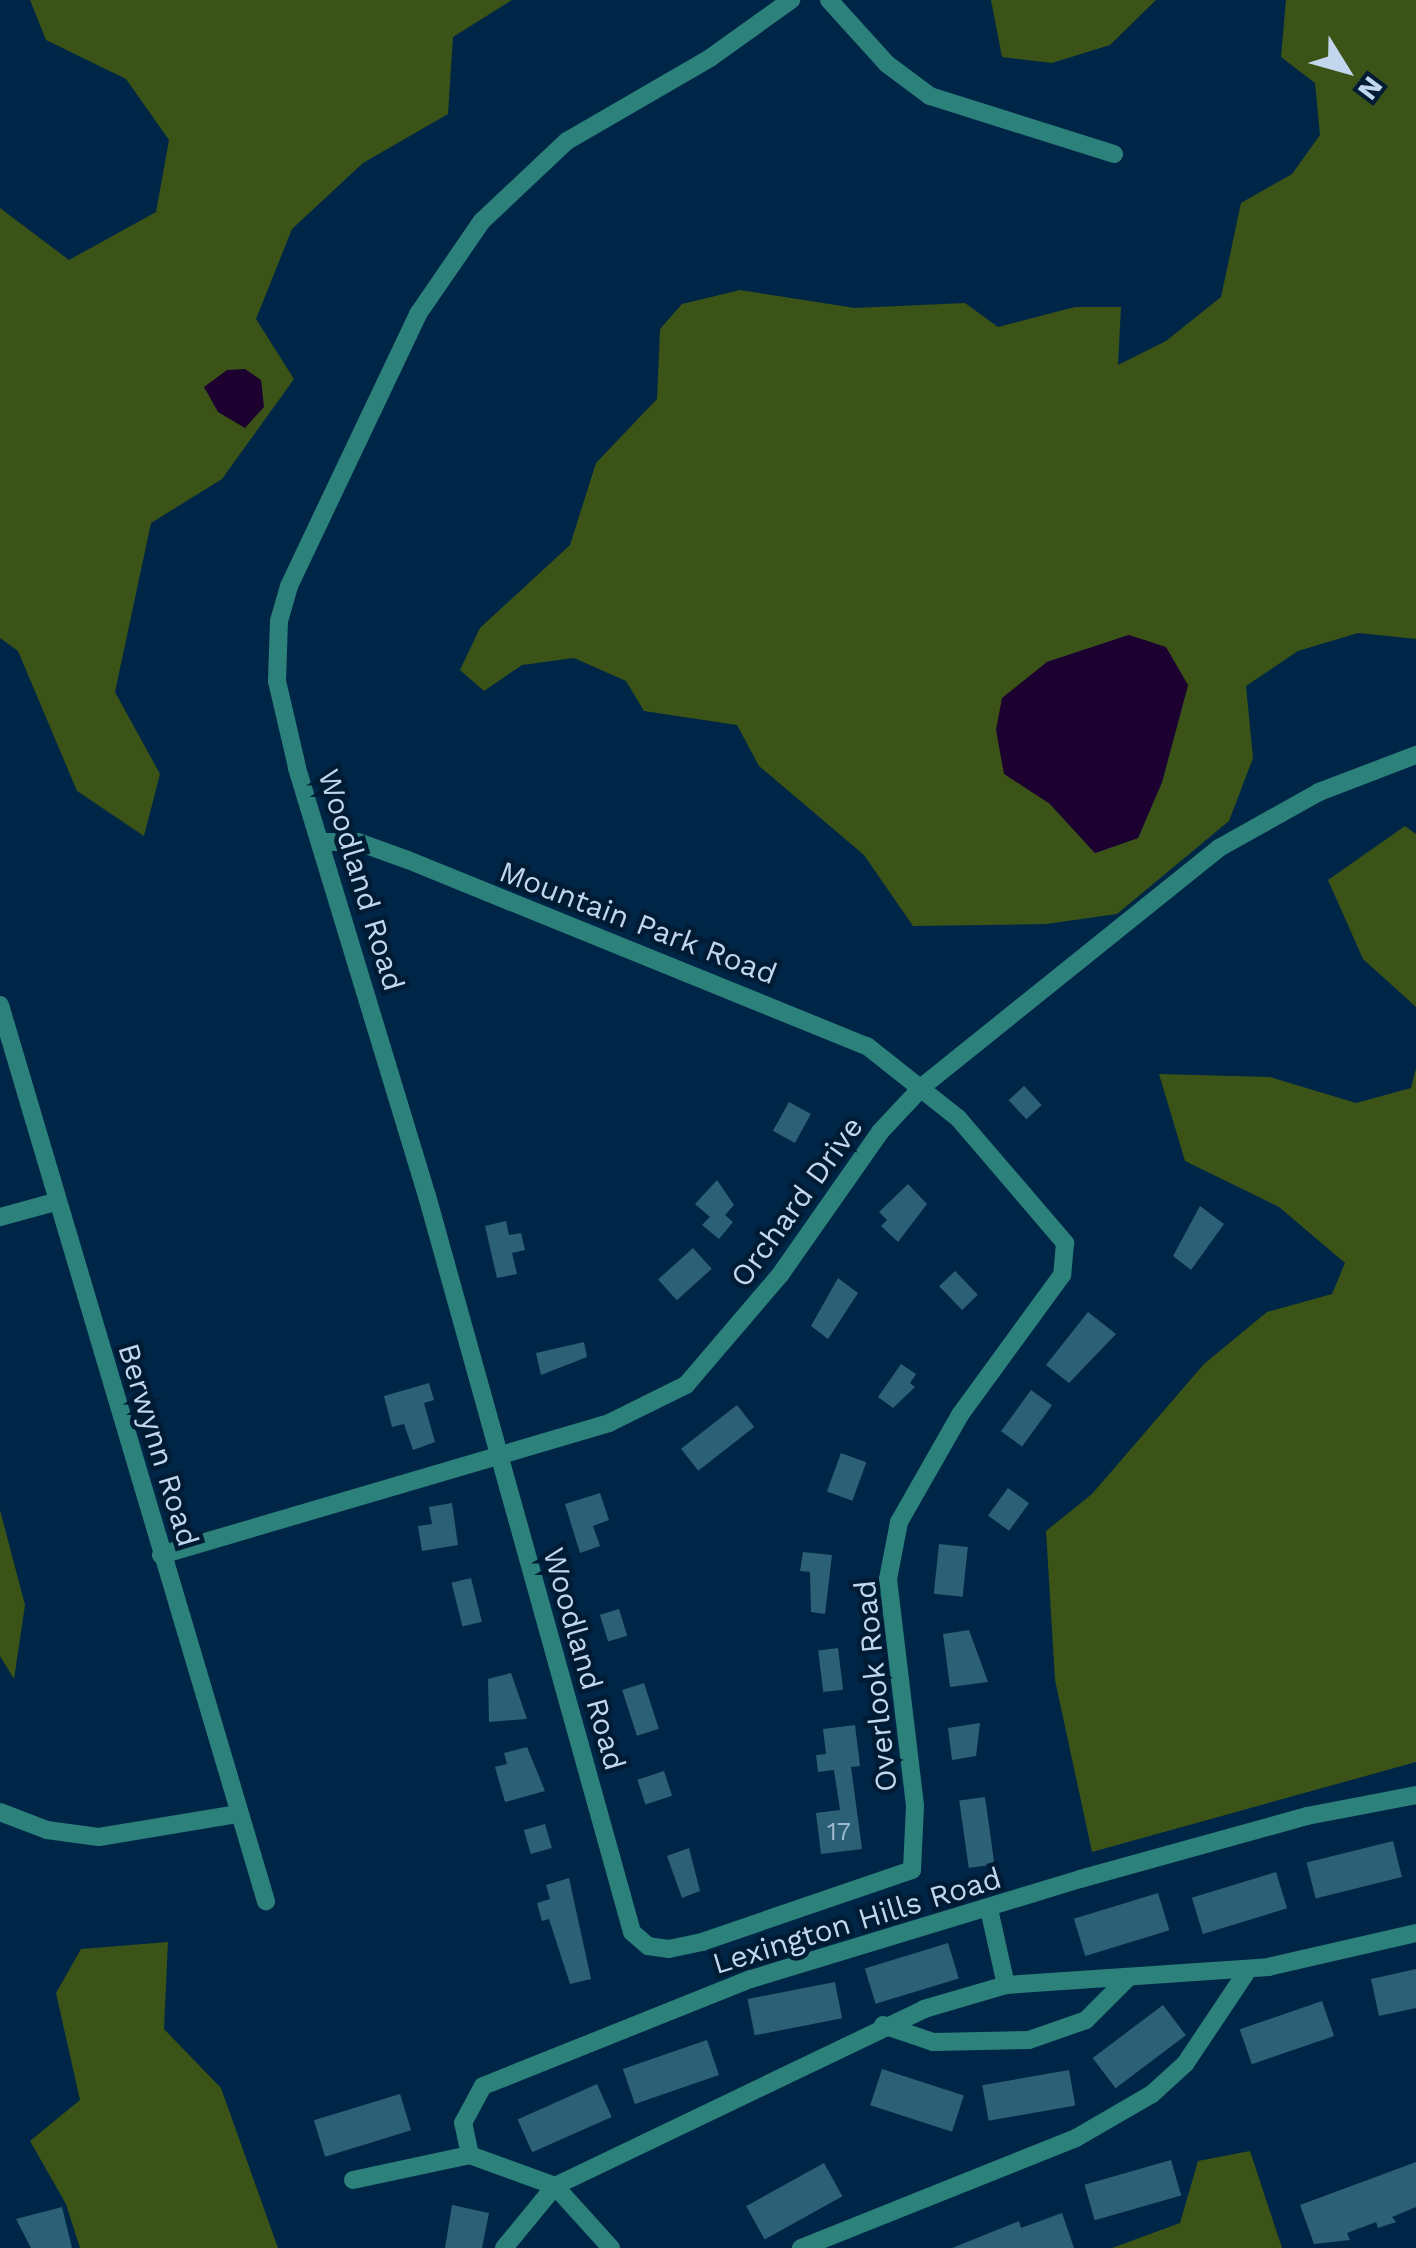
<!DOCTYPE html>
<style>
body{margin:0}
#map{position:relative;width:1416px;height:2248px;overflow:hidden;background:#002647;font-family:"Work Sans",sans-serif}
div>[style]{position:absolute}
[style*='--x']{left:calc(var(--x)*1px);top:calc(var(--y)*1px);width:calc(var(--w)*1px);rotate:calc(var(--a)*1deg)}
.green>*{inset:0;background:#3b5316}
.water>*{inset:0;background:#1c0030}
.building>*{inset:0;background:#2c6076;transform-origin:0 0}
.street>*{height:18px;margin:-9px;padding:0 9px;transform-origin:9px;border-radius:9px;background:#2c817b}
span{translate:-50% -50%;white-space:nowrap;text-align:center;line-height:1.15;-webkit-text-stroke:9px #001c35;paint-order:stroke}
.number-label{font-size:25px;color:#9cb9cf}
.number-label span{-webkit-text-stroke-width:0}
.street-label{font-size:30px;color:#c2d7ed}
.north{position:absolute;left:1296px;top:20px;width:100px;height:100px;-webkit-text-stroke:8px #001c35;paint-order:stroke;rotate:127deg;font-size:28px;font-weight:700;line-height:40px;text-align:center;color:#c2d7ed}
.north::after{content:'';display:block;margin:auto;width:35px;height:45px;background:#c2d7ed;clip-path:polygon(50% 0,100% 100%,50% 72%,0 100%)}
</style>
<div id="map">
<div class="green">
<div style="clip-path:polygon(30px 0,512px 0,453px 37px,448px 114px,363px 163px,292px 229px,256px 319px,294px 379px,222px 479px,151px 523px,115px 692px,160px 774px,144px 836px,77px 791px,18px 651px,0 638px,0 208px,69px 260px,156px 212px,169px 140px,126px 79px,46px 40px)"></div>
<div style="clip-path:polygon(991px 0,1156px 0,1110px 45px,1052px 63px,1002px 57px)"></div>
<div style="clip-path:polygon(evenodd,1286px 0,1416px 0,1416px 639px,1358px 633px,1298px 651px,1246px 686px,1253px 758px,1229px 821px,1117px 914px,1046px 924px,913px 926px,864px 855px,759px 766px,737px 725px,644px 711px,626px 681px,574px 658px,522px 665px,484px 691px,460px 670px,480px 628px,570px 545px,596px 463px,657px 399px,660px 329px,682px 304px,740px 290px,855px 308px,965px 303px,998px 327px,1075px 307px,1121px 307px,1118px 365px,1166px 341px,1221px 297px,1241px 203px,1292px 174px,1320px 135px,1315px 83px,1281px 57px,1286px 0,1129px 635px,1188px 685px,1162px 782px,1138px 838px,1095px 853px,1050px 804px,1047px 662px,1129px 635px)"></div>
<div style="clip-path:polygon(1405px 826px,1416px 834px,1416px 1007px,1363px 959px,1328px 880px)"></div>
<div style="clip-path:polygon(1416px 1068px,1416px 1762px,1092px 1852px,1055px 1680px,1046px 1531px,1092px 1494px,1204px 1364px,1267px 1312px,1332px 1294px,1345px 1263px,1279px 1207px,1185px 1161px,1159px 1074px,1270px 1077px,1356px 1103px,1411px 1088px)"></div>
<div style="clip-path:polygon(0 1510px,25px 1605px,14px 1679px,0 1656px)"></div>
<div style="clip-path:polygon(168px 1942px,164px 2029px,221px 2088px,278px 2248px,80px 2248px,66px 2204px,30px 2141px,80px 2100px,56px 1993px,81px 1949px)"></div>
<div style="clip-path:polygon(1250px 2151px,1282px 2248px,1112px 2248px,1180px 2223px,1198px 2161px)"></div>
</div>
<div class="water">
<div style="clip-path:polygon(245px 369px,261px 380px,264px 407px,245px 428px,218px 412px,204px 387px,227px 370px)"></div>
<div style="clip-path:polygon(1129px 635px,1166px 647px,1188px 685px,1162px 782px,1138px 838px,1095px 853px,1050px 804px,1004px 774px,996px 730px,1002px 698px,1047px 662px)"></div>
</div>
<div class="building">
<div style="left:1024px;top:1086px;width:26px;height:21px;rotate:47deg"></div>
<div style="left:789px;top:1102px;width:25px;height:33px;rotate:29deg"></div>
<div style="clip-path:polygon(717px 1180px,734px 1205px,725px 1215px,733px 1222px,719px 1239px,702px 1225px,710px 1217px,695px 1204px)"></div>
<div style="clip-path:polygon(908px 1184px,927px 1204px,898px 1242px,881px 1226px,887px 1220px,879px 1212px)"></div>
<div style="clip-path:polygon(1200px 1206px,1224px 1224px,1191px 1270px,1173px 1256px)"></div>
<div style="clip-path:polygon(506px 1221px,509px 1235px,521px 1233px,525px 1250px,512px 1253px,517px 1274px,497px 1278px,485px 1226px)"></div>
<div style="left:693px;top:1248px;width:28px;height:47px;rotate:48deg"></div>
<div style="left:955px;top:1271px;width:33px;height:22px;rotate:46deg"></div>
<div style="clip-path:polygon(838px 1278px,858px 1293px,828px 1339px,811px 1326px)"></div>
<div style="clip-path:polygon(1088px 1312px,1116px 1334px,1069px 1383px,1046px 1365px)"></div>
<div style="clip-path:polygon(584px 1342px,587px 1357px,541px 1375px,536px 1353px)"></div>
<div style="clip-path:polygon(901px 1364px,916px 1374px,910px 1383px,915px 1387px,893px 1408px,878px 1397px)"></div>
<div style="clip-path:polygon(429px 1383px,434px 1400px,424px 1403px,435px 1442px,413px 1450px,404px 1424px,392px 1427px,384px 1396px)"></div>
<div style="left:1031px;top:1390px;width:26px;height:51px;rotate:36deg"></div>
<div style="left:737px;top:1405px;width:28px;height:71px;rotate:52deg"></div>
<div style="left:841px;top:1453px;width:27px;height:41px;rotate:20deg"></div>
<div style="left:1008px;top:1488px;width:26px;height:34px;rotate:36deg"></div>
<div style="clip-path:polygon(600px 1493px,609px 1520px,593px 1526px,600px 1546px,580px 1553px,565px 1504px)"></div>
<div style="clip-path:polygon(452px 1503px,458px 1545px,422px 1551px,418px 1526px,432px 1524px,429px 1507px)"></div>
<div style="left:939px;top:1544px;width:29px;height:50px;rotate:6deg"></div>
<div style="clip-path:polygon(803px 1552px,832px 1555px,825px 1614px,811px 1612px,810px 1572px,800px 1571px)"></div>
<div style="left:471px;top:1578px;width:45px;height:20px;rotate:76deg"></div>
<div style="left:619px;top:1609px;width:28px;height:20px;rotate:73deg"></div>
<div style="clip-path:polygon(969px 1630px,988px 1682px,950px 1687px,943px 1634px)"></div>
<div style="left:838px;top:1648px;width:42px;height:20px;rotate:83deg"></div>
<div style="clip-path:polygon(511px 1673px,527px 1719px,489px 1722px,488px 1679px)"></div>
<div style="left:644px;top:1683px;width:48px;height:23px;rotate:72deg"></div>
<div style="clip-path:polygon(980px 1723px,976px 1756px,952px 1760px,948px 1728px)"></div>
<div style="clip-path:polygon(855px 1725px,860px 1766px,851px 1767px,862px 1849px,821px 1854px,816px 1813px,840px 1810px,834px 1770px,818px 1772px,816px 1755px,826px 1754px,823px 1729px)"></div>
<div style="clip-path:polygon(527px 1747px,545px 1791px,505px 1802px,495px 1767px,507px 1764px,504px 1753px)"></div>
<div style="left:664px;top:1771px;width:26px;height:28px;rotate:72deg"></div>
<div style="left:985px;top:1797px;width:68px;height:26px;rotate:82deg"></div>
<div style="left:545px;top:1824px;width:25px;height:22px;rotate:74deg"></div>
<div style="left:1393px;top:1841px;width:37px;height:89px;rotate:76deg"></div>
<div style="clip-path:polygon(689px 1848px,700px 1891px,682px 1898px,667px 1856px)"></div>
<div style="left:1276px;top:1872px;width:38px;height:88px;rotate:73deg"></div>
<div style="clip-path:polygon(569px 1878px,591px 1979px,570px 1984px,549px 1919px,542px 1921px,537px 1903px,550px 1899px,546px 1885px)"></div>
<div style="left:1158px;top:1893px;width:39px;height:88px;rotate:73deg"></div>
<div style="left:948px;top:1943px;width:37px;height:87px;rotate:73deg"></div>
<div style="clip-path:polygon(1416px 1969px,1416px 2008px,1379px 2016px,1371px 1979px)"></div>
<div style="left:835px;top:1982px;width:37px;height:89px;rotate:79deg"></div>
<div style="left:1322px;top:2001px;width:37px;height:87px;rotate:71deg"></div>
<div style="left:1163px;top:2005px;width:38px;height:88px;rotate:53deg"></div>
<div style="left:707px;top:2040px;width:37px;height:89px;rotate:71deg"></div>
<div style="left:882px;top:2069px;width:86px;height:38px;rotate:18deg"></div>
<div style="left:1069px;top:2070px;width:36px;height:88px;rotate:80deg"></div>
<div style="left:597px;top:2084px;width:36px;height:87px;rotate:66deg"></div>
<div style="left:400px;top:2094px;width:38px;height:90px;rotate:73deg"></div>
<div style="left:1171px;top:2160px;width:37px;height:90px;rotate:74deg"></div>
<div style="clip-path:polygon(1416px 2162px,1416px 2207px,1392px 2217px,1396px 2222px,1378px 2228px,1376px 2222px,1347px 2233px,1350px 2240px,1314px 2244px,1300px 2205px)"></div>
<div style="left:824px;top:2163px;width:38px;height:89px;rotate:61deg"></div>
<div style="clip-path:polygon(452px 2205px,489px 2213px,482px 2248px,445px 2248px)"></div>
<div style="clip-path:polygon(62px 2207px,72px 2248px,31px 2248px,16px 2219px)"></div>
<div style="clip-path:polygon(1062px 2213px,1074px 2248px,952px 2248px,1019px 2221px,1021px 2228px)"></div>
</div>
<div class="street">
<div style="--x:829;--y:0;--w:86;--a:47.8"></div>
<div style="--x:887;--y:64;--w:54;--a:36.7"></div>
<div style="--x:930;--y:96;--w:193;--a:17.5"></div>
<div style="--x:321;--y:842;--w:37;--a:0"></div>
<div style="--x:358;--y:842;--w:53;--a:19.8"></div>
<div style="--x:408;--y:860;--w:495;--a:22.1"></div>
<div style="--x:867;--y:1046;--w:116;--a:38.4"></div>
<div style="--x:958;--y:1118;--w:165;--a:49.4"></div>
<div style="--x:1065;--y:1243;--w:32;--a:95"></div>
<div style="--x:1062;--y:1275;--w:173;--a:126.1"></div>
<div style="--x:960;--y:1415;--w:123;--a:119.7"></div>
<div style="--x:899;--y:1522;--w:58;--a:100.9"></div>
<div style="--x:888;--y:1579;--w:229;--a:83.2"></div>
<div style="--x:915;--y:1806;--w:64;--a:92.7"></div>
<div style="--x:912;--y:1870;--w:222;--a:161.1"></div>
<div style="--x:702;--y:1942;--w:34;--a:168"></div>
<div style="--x:669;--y:1949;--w:21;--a:-172"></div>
<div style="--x:648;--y:1946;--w:21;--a:-139"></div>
<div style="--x:632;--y:1932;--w:764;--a:-105.56"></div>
<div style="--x:427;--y:1196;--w:448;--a:-106.9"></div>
<div style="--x:297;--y:767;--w:88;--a:-103.1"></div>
<div style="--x:277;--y:681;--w:60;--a:-88.1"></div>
<div style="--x:279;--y:621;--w:36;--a:-74"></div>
<div style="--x:289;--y:586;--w:301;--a:-64.6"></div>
<div style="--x:418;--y:314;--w:113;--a:-55.5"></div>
<div style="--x:482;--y:221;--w:117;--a:-43.3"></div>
<div style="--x:567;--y:141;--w:165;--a:-30.1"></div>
<div style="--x:710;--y:58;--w:100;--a:-35.6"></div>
<div style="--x:0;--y:1005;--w:935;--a:73.47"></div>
<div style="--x:0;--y:1217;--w:57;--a:-15.3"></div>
<div style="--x:161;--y:1555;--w:467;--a:-16.4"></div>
<div style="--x:609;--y:1423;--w:86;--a:-26.3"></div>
<div style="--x:686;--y:1385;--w:145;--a:-49.5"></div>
<div style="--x:780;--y:1275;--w:174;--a:-55"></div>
<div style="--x:880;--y:1132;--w:63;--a:-46.9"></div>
<div style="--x:923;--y:1086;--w:380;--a:-38.8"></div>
<div style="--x:1219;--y:848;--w:115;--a:-29.2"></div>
<div style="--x:1319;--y:792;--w:104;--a:-20.9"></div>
<div style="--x:0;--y:1812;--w:50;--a:21"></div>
<div style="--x:47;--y:1830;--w:52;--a:7.7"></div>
<div style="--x:99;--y:1837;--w:141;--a:-9.4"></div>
<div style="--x:989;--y:1909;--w:78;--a:77.4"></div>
<div style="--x:883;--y:2025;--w:53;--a:18.8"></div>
<div style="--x:933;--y:2042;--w:96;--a:-1.2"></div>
<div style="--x:1029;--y:2040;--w:60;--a:-19.3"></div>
<div style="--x:1086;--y:2020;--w:58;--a:-45"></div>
<div style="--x:353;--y:2180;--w:120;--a:-12.1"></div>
<div style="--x:504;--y:2248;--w:80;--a:-50.6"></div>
<div style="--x:555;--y:2186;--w:409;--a:-25.6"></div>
<div style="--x:924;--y:2009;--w:85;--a:-16.3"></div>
<div style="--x:1006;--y:1985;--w:263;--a:-3.9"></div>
<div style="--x:1268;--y:1967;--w:152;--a:-12.9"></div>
<div style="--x:611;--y:2248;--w:84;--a:-132.1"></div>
<div style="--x:555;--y:2186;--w:90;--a:-160"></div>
<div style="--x:470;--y:2155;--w:33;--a:-102"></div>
<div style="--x:463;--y:2123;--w:42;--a:-61.6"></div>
<div style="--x:483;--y:2086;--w:289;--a:-21.8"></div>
<div style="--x:751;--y:1979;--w:344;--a:-16.9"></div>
<div style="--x:1080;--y:1879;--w:236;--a:-15.5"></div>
<div style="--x:1307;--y:1816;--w:111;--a:-10.9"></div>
<div style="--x:801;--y:2248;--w:296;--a:-21.8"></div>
<div style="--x:1076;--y:2138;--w:88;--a:-30.1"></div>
<div style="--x:1152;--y:2094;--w:45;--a:-42.3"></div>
<div style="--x:1185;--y:2064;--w:113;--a:-56.2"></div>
</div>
<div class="number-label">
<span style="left:839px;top:1832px">17</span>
</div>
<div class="street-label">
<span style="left:361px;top:880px;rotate:73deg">Woodland Road</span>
<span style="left:638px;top:923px;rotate:21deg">Mountain Park Road</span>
<span style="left:797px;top:1202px;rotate:-54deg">Orchard Drive</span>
<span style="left:158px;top:1445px;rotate:73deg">Berwynn Road</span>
<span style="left:584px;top:1659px;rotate:74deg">Woodland Road</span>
<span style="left:876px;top:1686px;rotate:-96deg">Overlook Road</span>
<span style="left:857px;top:1921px;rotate:-17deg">Lexington Hills Road</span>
</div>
<div class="north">N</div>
</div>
